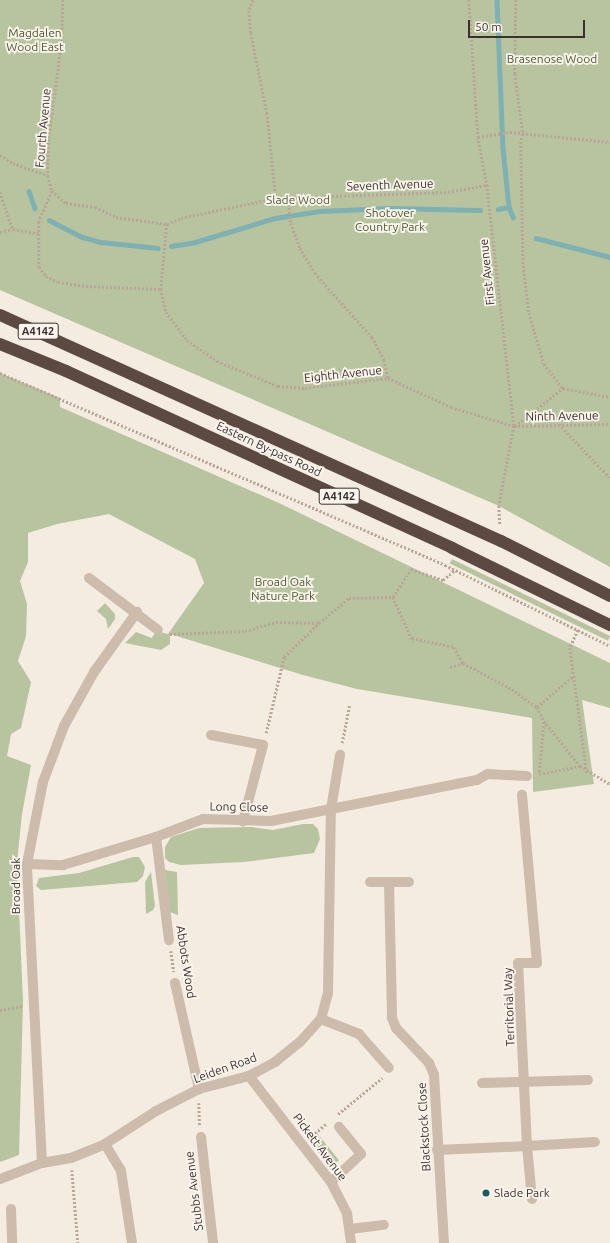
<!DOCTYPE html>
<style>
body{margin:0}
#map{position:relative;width:610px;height:1243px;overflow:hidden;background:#f4ebe1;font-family:Ubuntu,sans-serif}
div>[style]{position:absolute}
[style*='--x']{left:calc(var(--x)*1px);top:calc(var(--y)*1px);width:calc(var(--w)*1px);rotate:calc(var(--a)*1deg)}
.green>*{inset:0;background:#b8c4a0;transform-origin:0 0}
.stream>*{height:4.5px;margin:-2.25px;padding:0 2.25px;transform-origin:2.25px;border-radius:2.25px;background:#7fb0b2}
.path>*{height:2.5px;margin-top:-1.25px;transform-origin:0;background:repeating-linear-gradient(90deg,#b9a596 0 2px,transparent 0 4px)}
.minor>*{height:10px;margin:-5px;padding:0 5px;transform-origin:5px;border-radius:5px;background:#cdbbac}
.highway>*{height:12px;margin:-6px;padding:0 6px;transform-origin:6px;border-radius:6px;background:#5c4a42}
.dots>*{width:11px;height:11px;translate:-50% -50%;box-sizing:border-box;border:2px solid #fbf5ee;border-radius:50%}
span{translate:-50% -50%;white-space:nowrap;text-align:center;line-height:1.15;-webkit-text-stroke:3.5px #fbf5ee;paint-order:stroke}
.shield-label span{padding:1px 3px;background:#fbf5ee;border:1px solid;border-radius:3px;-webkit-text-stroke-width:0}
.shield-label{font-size:11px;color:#3b302b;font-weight:700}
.park-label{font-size:12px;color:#4a5a2e}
.street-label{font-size:12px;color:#3b302b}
.poi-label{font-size:12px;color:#3b302b}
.left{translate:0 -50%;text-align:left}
.scale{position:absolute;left:468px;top:20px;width:117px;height:18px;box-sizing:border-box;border:2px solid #3b302b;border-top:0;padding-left:5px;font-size:12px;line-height:14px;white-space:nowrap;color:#3b302b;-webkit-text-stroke:3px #fbf5ee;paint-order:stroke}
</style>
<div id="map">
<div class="green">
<div style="clip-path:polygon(0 0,610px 0,610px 567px,499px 506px,0 290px)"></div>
<div style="clip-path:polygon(0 373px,60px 398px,60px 407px,279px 503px,610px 663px,610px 708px,582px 700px,594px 784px,533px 792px,532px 718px,357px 689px,303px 675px,170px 634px,170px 644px,161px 650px,125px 643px,136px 632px,152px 638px,156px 631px,168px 634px,204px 583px,195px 559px,109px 514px,57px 524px,28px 533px,28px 562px,20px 581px,27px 604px,26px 636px,18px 661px,31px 682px,21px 728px,11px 734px,7px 756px,31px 765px,22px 814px,17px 863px,23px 1001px,19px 1155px,0 1162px)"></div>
<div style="left:452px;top:559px;width:176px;height:5px;rotate:26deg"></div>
<div style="clip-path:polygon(105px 603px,115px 614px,115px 619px,108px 629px,106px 619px,97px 611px)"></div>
<div style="clip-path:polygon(303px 824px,313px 824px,318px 829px,320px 839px,314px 853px,244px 862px,181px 865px,169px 862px,165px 858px,165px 847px,171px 837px,199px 828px,251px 827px,273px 830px)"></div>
<div style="clip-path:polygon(133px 857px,139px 857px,145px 867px,143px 876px,137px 882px,41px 890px,36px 886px,39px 878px,79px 873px)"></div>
<div style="clip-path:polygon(165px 870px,177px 872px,178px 915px,170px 912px)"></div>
<div style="clip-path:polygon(151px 872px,155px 906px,153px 910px,146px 914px,145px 882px)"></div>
<div style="left:317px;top:1133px;width:35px;height:11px;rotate:51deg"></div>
</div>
<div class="stream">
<div style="--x:497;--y:0;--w:148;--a:87.7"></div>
<div style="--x:503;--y:148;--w:59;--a:84.2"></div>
<div style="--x:509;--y:207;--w:11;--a:68"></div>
<div style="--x:29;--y:191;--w:18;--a:71"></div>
<div style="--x:498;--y:209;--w:11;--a:-10"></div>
<div style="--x:49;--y:220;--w:38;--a:27"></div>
<div style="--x:83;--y:237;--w:19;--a:16"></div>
<div style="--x:101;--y:242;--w:57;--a:6"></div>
<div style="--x:536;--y:238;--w:76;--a:14.4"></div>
<div style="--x:171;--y:246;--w:24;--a:-9"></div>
<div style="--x:195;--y:242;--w:84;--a:-16.7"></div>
<div style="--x:275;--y:218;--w:46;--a:-8.8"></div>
<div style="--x:320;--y:211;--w:68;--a:-2.5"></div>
<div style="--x:388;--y:208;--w:92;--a:1.2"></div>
</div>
<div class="path">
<div style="--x:63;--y:0;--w:41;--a:91.4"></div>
<div style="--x:62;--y:41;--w:99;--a:97.6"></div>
<div style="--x:49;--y:139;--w:37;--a:92"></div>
<div style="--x:48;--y:176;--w:16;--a:75"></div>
<div style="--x:52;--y:191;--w:34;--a:113"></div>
<div style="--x:39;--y:222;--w:45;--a:90"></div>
<div style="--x:39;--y:267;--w:11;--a:52"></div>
<div style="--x:46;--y:276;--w:13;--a:27"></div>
<div style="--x:58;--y:282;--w:28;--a:8"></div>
<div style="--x:86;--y:286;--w:75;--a:2.3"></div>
<div style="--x:253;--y:0;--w:12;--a:110"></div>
<div style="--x:249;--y:11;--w:22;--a:85"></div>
<div style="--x:251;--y:33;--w:82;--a:78.7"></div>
<div style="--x:267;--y:113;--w:85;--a:84"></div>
<div style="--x:469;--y:0;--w:137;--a:86.2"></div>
<div style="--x:478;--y:137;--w:49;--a:79.4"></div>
<div style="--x:487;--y:185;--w:243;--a:83.6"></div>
<div style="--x:514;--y:426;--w:81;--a:100.6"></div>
<div style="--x:499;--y:506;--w:19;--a:87"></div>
<div style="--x:516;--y:0;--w:74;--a:90.8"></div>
<div style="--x:515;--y:74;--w:61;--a:82.4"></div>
<div style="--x:523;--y:134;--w:8;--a:104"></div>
<div style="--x:521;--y:142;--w:120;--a:89"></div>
<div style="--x:523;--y:262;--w:51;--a:83.3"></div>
<div style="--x:529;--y:313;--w:53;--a:73.6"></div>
<div style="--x:544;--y:364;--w:31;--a:52"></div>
<div style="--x:563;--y:388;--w:48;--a:10.8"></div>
<div style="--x:478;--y:137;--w:32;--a:-9"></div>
<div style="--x:510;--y:132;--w:100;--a:5.7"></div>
<div style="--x:0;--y:155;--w:15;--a:32"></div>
<div style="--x:13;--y:163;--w:37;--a:20"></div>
<div style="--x:52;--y:191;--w:18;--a:41"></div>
<div style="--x:66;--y:203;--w:29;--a:8"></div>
<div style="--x:95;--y:207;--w:23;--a:25"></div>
<div style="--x:116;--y:217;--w:51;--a:7.8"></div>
<div style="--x:0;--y:192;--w:39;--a:71"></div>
<div style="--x:288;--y:196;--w:27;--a:84"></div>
<div style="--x:291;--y:223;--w:27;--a:70"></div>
<div style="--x:300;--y:248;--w:29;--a:59"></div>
<div style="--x:315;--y:273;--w:86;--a:48.3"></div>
<div style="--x:372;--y:337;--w:26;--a:62"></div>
<div style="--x:384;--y:360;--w:18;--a:77"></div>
<div style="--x:167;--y:224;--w:65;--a:95.3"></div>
<div style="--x:161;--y:289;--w:24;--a:78"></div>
<div style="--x:166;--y:312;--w:35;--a:53"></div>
<div style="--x:187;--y:340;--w:37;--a:35"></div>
<div style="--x:217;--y:361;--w:66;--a:22.3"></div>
<div style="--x:278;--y:386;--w:27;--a:4"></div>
<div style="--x:305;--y:388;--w:84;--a:-6.9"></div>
<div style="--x:388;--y:378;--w:69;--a:24.7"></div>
<div style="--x:451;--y:407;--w:66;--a:16.8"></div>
<div style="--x:514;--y:426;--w:96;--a:-1.2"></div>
<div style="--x:167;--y:224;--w:15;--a:-23"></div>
<div style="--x:181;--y:218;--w:97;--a:-11.9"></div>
<div style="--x:276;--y:198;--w:172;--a:-2"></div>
<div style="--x:448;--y:192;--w:40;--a:-10"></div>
<div style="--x:0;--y:232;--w:13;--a:-13"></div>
<div style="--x:13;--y:229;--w:27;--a:10"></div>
<div style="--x:0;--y:373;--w:485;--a:23.3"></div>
<div style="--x:445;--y:565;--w:184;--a:26.1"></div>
<div style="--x:559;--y:424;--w:74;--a:46.6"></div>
<div style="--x:515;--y:426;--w:61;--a:-38.4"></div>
<div style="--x:393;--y:597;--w:49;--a:66"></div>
<div style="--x:578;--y:630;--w:20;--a:114"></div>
<div style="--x:570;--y:648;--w:126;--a:82.3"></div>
<div style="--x:170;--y:634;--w:75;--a:-2.3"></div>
<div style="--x:245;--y:631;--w:32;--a:-16"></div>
<div style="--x:276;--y:622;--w:43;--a:1.3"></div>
<div style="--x:412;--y:638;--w:43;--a:12.1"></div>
<div style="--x:454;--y:647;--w:18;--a:61"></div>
<div style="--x:450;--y:667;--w:14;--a:-17"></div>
<div style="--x:463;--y:663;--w:55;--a:28"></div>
<div style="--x:512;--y:689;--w:31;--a:36"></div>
<div style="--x:537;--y:707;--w:16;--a:63"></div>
<div style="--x:544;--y:721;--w:58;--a:51.3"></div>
<div style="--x:537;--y:707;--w:48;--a:-40.7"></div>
<div style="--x:266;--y:733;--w:78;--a:-76.7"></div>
<div style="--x:284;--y:657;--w:49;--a:-44.2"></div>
<div style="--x:319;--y:623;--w:39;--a:-40"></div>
<div style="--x:349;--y:598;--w:44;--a:-1.3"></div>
<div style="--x:393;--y:597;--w:33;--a:-57"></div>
<div style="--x:411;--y:569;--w:34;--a:19"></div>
<div style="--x:443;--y:580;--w:16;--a:-40"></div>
<div style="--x:342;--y:743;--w:38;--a:-79"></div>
<div style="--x:539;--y:772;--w:51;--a:-84.4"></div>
<div style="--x:539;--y:774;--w:42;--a:-11"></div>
<div style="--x:580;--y:766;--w:35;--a:31"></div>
<div style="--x:171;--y:951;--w:21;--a:82"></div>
<div style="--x:0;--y:1010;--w:22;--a:-10"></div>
<div style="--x:199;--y:1103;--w:23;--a:88"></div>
<div style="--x:338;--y:1114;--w:57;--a:-39.3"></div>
<div style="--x:312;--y:1136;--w:18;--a:-41"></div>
<div style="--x:72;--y:1170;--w:73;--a:85.3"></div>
</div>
<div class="minor">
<div style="--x:89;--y:578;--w:86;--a:37"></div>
<div style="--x:211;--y:735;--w:53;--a:10.9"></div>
<div style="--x:263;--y:745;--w:79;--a:104.7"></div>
<div style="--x:156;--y:837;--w:104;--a:82.8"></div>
<div style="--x:27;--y:864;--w:36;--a:2"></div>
<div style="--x:63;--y:865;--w:97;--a:-16.8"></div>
<div style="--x:156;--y:837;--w:50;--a:-21"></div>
<div style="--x:203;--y:819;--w:68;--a:1.7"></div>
<div style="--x:271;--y:821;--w:210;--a:-11.3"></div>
<div style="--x:477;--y:780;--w:13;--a:-29"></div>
<div style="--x:488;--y:774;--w:39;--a:3"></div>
<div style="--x:370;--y:882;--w:39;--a:0"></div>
<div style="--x:389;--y:882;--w:136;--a:88.7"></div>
<div style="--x:392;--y:1018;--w:11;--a:68"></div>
<div style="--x:396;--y:1028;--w:48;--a:46.7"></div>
<div style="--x:429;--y:1063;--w:13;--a:67"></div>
<div style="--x:434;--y:1075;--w:168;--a:86.6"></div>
<div style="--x:175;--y:983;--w:109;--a:77.2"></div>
<div style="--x:321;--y:1019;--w:41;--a:21.5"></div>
<div style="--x:359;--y:1034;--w:45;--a:48.6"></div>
<div style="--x:249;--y:1076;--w:134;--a:52.3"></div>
<div style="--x:331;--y:1182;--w:36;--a:63"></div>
<div style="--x:347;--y:1214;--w:29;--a:82"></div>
<div style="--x:482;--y:1083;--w:106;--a:-1.6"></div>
<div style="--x:201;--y:1137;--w:107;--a:83.5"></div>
<div style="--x:105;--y:1144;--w:31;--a:59"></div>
<div style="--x:121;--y:1171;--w:73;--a:81.3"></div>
<div style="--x:437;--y:1150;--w:90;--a:-2.5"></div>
<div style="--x:527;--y:1146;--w:183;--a:-92.8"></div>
<div style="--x:518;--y:963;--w:19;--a:0"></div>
<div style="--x:537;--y:963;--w:169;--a:-95.1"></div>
<div style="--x:42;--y:1163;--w:299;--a:-92.9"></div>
<div style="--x:27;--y:864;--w:84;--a:-79"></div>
<div style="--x:43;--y:782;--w:60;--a:-69.4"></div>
<div style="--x:64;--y:726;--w:62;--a:-60.9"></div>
<div style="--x:94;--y:672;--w:74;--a:-54.4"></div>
<div style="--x:0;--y:1179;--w:45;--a:-20.9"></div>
<div style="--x:42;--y:1163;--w:29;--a:-10"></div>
<div style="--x:71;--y:1158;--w:37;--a:-22"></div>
<div style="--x:105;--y:1144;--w:61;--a:-32.9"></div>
<div style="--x:156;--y:1111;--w:48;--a:-27.1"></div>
<div style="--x:199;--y:1089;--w:52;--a:-14.6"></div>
<div style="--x:249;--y:1076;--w:30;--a:-28"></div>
<div style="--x:275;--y:1062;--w:32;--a:-39"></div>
<div style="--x:300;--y:1042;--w:31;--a:-48"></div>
<div style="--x:321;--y:1019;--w:27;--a:-75"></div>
<div style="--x:328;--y:993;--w:184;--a:-89.1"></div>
<div style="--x:331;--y:809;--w:55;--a:-80.5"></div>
<div style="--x:331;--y:1182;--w:41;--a:-43"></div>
<div style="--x:361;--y:1154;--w:35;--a:-129"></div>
<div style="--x:532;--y:1199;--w:53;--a:-95.4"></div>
<div style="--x:527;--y:1146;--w:68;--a:-3.4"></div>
<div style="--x:11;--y:1209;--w:34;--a:88"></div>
<div style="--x:350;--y:1229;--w:34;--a:-7"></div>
</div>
<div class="highway">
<div style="--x:0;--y:315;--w:550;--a:24.28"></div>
<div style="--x:501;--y:541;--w:122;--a:26.8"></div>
<div style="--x:0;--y:344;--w:71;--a:22.2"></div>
<div style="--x:66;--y:371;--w:425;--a:24.6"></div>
<div style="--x:452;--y:548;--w:176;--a:26"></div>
</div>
<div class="dots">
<div style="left:486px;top:1193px;background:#1f5a5e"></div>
</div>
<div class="shield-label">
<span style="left:38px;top:331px">A4142</span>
<span style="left:339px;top:496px">A4142</span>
</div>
<div class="park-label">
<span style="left:35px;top:40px">Magdalen<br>Wood East</span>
<span style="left:552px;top:59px">Brasenose Wood</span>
<span style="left:298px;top:200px">Slade Wood</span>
<span style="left:390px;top:220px">Shotover<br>Country Park</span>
<span style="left:283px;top:589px">Broad Oak<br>Nature Park</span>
</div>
<div class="street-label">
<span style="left:43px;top:128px;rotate:-85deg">Fourth Avenue</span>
<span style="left:390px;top:185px;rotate:-2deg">Seventh Avenue</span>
<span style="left:487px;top:272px;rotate:-96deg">First Avenue</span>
<span style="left:343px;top:374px;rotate:-6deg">Eighth Avenue</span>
<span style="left:562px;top:416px;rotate:-1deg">Ninth Avenue</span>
<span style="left:269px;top:449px;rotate:25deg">Eastern By-pass Road</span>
<span style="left:239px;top:807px;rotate:1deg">Long Close</span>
<span style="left:16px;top:886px;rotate:-90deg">Broad Oak</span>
<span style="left:186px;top:962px;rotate:81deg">Abbots Wood</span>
<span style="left:509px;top:1007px;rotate:-92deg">Territorial Way</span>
<span style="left:225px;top:1068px;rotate:-20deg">Leiden Road</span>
<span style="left:424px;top:1127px;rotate:-93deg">Blackstock Close</span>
<span style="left:320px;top:1147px;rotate:53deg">Pickett Avenue</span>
<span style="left:194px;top:1191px;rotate:-97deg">Stubbs Avenue</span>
</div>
<div class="poi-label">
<span class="left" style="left:494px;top:1193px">Slade Park</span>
</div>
<div class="scale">50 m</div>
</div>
